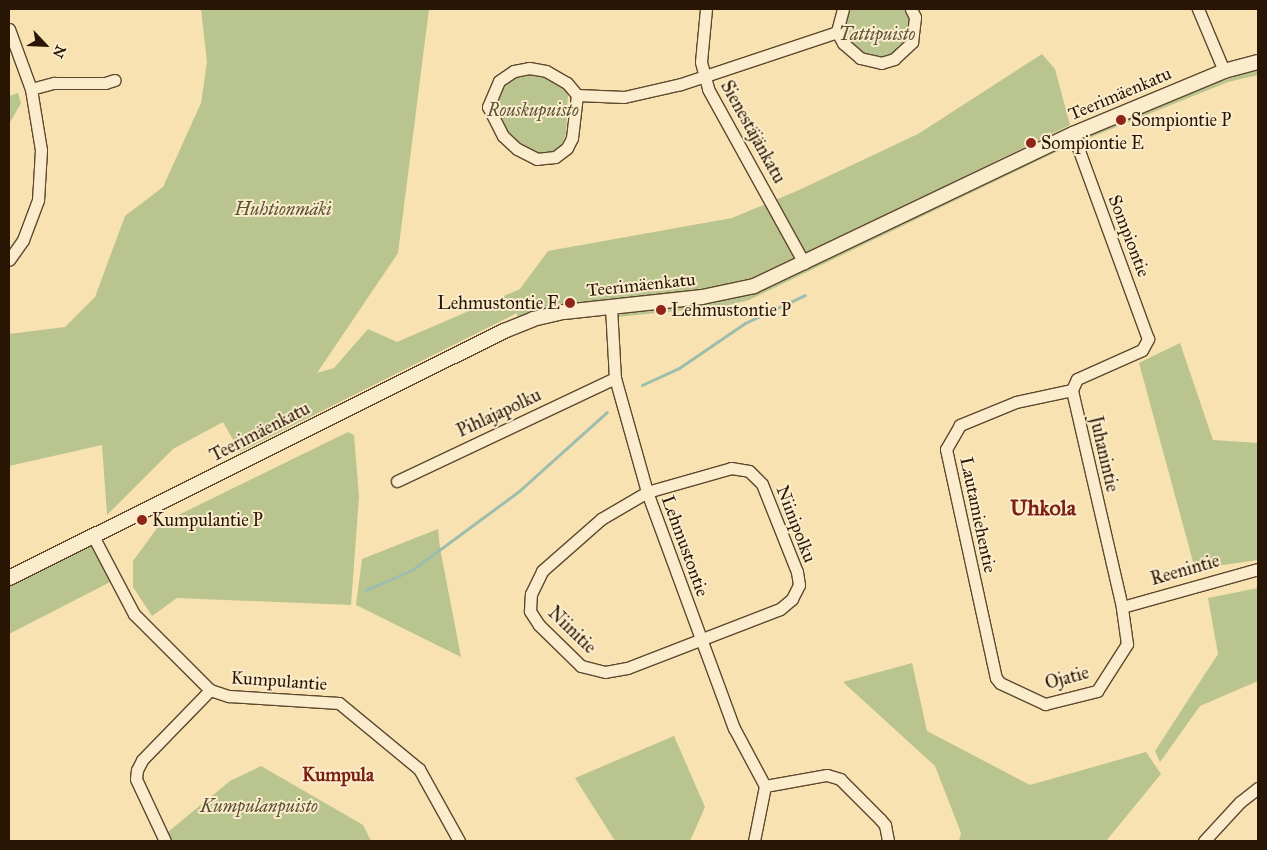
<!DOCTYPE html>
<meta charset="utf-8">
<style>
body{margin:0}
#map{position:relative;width:1267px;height:850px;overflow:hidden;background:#f8e2b1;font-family:"IM FELL Great Primer",serif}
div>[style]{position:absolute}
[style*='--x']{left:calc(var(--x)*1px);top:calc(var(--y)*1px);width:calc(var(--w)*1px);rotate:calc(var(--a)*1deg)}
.green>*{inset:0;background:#b9c48f}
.stream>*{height:3px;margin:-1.5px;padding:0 1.5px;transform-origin:1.5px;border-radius:1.5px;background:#9dbdad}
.roads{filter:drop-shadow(1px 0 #5d482e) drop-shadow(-1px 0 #5d482e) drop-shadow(0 1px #5d482e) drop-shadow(0 -1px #5d482e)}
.minor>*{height:11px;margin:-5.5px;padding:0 5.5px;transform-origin:5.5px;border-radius:5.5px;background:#faeccc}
.tertiary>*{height:14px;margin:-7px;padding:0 7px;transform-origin:7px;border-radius:7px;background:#faeccc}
.dots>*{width:14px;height:14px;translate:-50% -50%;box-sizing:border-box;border:2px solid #faeccc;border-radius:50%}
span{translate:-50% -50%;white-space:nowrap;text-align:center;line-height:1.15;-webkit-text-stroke:4px #faeccc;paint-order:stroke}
.park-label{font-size:18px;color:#5b5234;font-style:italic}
.street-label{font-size:18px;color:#291503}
.poi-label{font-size:18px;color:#291503}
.left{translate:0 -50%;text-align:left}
.right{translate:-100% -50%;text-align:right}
.neighbourhood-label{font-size:19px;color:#7a1f14;font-weight:700}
.district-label{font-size:22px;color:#7a1f14;font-weight:700}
.frame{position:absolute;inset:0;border:10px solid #291503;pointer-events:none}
.north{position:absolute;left:20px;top:20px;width:50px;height:50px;-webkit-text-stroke:4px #faeccc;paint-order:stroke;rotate:115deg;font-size:14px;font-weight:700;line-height:20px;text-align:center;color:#291503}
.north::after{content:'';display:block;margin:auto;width:18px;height:22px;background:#291503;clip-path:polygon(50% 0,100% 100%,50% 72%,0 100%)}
</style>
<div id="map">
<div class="green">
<div style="clip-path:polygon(201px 9px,429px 9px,398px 253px,317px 373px,334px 368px,368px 329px,397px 342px,520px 289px,548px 251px,732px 218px,799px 190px,918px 134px,1042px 54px,1055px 69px,1070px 125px,774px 270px,730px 286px,593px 302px,517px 318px,517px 313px,240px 452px,223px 422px,173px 449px,107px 515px,102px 445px,9px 466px,9px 334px,65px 327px,95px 297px,125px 216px,163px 187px,201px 103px,207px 62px)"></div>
<div style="clip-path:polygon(847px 9px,906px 9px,910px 17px,907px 39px,892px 55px,869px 58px,850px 46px,845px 36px,843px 25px)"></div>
<div style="clip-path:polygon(1258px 69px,1258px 75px,1228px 82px,1079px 142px,1081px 137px,1188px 92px)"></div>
<div style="clip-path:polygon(532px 73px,550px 79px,568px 93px,566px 134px,561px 145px,552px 153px,537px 154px,509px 136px,497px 119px,494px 106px,500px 89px,515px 75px)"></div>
<div style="clip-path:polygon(18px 93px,21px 103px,9px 124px,9px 96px)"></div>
<div style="clip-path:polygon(1057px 146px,1064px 148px,749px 300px,725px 306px,617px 317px,623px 312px,750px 294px)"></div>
<div style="clip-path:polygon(1180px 343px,1213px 440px,1258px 443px,1258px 560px,1195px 569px,1139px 363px)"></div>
<div style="clip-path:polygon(348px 432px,354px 435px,359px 497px,351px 605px,177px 598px,152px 616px,133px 587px,133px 561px,160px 524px)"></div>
<div style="clip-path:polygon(438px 529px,440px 548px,461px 657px,356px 605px,362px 559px)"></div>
<div style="clip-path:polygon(96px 542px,116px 579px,9px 634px,9px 585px)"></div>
<div style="clip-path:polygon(1258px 588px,1258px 681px,1200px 706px,1160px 762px,1155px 751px,1218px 654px,1208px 598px)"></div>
<div style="clip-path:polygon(912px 663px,927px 731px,1030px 785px,1146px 752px,1161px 774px,1106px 841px,959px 841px,961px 833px,935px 766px,843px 682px)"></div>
<div style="clip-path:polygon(674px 736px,705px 807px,690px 841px,615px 841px,575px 778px)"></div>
<div style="clip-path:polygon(261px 766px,363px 825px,371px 841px,165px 841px,163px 836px,230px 781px)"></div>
</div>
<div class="stream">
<div style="--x:642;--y:385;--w:41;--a:-24.7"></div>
<div style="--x:679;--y:368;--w:80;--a:-34.3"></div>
<div style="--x:745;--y:323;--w:66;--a:-25"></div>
<div style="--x:366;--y:590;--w:50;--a:-23.5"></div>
<div style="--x:412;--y:570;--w:133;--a:-36.4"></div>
<div style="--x:519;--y:491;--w:118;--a:-41.9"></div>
</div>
<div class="roads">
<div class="minor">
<div style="--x:706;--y:9;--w:53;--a:95.4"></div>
<div style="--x:701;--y:62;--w:28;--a:75"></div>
<div style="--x:708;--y:89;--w:199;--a:61.1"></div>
<div style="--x:843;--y:9;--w:24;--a:105"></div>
<div style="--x:837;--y:32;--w:13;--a:61"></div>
<div style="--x:843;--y:43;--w:23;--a:41"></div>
<div style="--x:860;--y:58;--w:22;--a:13"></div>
<div style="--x:881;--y:63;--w:14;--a:-17"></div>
<div style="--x:894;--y:59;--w:25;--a:-43"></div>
<div style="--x:912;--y:42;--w:25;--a:-83"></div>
<div style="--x:915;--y:17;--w:9;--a:-117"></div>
<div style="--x:1198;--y:9;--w:67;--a:67.2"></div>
<div style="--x:9;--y:29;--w:64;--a:69.9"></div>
<div style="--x:31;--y:89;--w:62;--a:80.7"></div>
<div style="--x:41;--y:150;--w:50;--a:93.4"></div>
<div style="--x:38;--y:200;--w:43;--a:110.6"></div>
<div style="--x:23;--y:240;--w:24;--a:125"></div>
<div style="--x:31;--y:89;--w:24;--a:-15"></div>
<div style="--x:54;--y:83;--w:51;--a:0"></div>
<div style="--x:105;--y:83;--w:10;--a:-17"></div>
<div style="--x:577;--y:95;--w:43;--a:96.6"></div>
<div style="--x:572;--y:138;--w:11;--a:117"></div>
<div style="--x:567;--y:148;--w:15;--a:143"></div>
<div style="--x:555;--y:157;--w:18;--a:174"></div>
<div style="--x:537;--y:159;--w:22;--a:-153"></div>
<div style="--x:517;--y:149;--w:19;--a:-137"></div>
<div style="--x:503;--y:136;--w:33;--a:-117"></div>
<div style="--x:488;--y:107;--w:28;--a:-67"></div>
<div style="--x:499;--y:81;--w:18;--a:-34"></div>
<div style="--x:514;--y:71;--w:15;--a:-11"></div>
<div style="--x:529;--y:68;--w:17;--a:10"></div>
<div style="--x:546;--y:71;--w:24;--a:30"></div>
<div style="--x:567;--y:83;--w:16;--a:50"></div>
<div style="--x:577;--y:95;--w:47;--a:2.4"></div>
<div style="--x:624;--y:97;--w:58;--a:-12.8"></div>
<div style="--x:681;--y:84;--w:164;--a:-18.4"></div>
<div style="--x:611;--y:307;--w:71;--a:86.8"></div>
<div style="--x:615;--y:378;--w:118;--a:74.3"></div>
<div style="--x:647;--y:492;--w:252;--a:69.8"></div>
<div style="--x:734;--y:728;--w:66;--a:61.9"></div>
<div style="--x:1072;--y:390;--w:57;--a:167.9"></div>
<div style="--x:1016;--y:402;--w:61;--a:157.7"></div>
<div style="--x:960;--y:425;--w:28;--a:120"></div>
<div style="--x:946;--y:449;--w:234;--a:77.7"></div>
<div style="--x:996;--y:678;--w:6;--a:51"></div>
<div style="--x:1000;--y:683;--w:50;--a:25"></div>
<div style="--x:1045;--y:704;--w:54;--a:-14"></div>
<div style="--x:1097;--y:691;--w:56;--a:-57.4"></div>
<div style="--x:1127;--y:644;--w:37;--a:-98"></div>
<div style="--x:1122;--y:607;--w:223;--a:-103"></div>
<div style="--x:1072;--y:390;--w:12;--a:-66"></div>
<div style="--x:1077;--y:379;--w:71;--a:-24"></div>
<div style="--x:1142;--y:350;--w:13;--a:-61"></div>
<div style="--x:1148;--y:339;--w:218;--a:-110.1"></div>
<div style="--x:731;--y:468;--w:18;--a:9"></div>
<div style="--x:749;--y:471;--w:18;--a:45"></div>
<div style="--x:762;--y:484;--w:95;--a:68.3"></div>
<div style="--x:797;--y:572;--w:13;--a:81"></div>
<div style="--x:799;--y:585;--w:16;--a:117"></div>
<div style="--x:792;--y:599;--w:16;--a:140"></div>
<div style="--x:780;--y:609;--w:164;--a:158.9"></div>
<div style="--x:627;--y:668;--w:22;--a:170"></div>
<div style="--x:605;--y:672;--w:25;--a:-166"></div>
<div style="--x:581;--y:666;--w:59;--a:-135.7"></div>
<div style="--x:539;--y:625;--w:17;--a:-123"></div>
<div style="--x:530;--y:611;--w:17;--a:-87"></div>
<div style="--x:531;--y:594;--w:25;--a:-64"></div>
<div style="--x:542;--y:571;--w:79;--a:-41.4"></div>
<div style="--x:601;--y:519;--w:53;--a:-30.4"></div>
<div style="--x:647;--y:492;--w:87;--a:-15.9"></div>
<div style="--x:397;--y:481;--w:241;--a:-25.3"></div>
<div style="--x:93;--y:536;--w:88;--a:62.3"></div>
<div style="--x:134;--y:614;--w:107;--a:45"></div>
<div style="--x:210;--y:690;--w:20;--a:18"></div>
<div style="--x:229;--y:696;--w:110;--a:3.6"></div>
<div style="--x:339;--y:703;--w:104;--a:39.5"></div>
<div style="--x:419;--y:769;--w:82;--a:60.9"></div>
<div style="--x:1122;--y:607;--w:141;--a:-15.6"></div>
<div style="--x:165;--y:841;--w:68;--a:-115.1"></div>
<div style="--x:136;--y:779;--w:9;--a:-84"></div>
<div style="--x:137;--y:770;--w:11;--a:-63"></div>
<div style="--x:142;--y:760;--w:98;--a:-45.8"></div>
<div style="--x:754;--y:841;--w:56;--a:-78.7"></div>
<div style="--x:765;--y:786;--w:63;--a:-10.1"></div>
<div style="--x:827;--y:775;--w:14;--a:17"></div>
<div style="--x:840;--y:779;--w:57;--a:45"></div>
<div style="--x:880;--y:819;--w:8;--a:50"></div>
<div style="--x:885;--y:825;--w:16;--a:79"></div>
<div style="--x:1204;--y:841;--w:53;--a:-47.3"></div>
<div style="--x:1240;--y:802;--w:23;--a:-38"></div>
</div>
<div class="tertiary">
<div style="--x:9;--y:578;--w:553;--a:-26.52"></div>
<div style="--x:504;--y:331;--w:31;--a:-22"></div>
<div style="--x:533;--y:319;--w:32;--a:-13"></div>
<div style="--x:564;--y:312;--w:139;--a:-6.2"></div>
<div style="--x:702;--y:297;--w:53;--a:-11.9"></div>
<div style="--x:754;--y:286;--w:353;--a:-25.5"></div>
<div style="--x:1073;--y:134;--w:164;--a:-22.6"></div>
<div style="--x:1224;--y:71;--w:35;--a:-15"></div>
</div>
</div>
<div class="dots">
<div style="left:1121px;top:120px;background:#8f2418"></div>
<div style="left:1031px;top:143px;background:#8f2418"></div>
<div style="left:570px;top:303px;background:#8f2418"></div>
<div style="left:661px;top:310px;background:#8f2418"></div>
<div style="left:142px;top:520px;background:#8f2418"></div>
</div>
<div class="park-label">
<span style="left:877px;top:34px">Tattipuisto</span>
<span style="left:533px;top:110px">Rouskupuisto</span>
<span style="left:283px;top:209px">Huhtionmäki</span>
<span style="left:259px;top:806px">Kumpulanpuisto</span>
</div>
<div class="street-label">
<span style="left:1120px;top:94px;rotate:-23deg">Teerimäenkatu</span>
<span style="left:753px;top:132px;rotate:61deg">Sienestäjänkatu</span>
<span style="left:1129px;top:236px;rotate:69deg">Sompiontie</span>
<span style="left:641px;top:285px;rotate:-6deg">Teerimäenkatu</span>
<span style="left:499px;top:413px;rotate:-25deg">Pihlajapolku</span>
<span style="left:260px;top:432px;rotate:-27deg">Teerimäenkatu</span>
<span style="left:1104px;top:454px;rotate:77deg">Juhanintie</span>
<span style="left:978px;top:515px;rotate:78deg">Lautamiehentie</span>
<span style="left:796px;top:524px;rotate:69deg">Niinipolku</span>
<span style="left:685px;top:546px;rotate:70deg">Lehmustontie</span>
<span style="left:1185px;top:570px;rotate:-16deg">Reenintie</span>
<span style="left:572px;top:630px;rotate:44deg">Niinitie</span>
<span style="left:1067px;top:678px;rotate:-15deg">Ojatie</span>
<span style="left:279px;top:681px;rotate:4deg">Kumpulantie</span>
</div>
<div class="poi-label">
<span class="left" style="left:1131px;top:120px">Sompiontie P</span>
<span class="left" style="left:1041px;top:143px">Sompiontie E</span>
<span class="right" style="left:560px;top:303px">Lehmustontie E</span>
<span class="left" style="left:671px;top:310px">Lehmustontie P</span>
<span class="left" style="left:152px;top:520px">Kumpulantie P</span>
</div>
<div class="neighbourhood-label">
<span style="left:338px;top:775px">Kumpula</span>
</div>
<div class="district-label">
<span style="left:1043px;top:508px">Uhkola</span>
</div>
<div class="frame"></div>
<div class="north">N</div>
</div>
